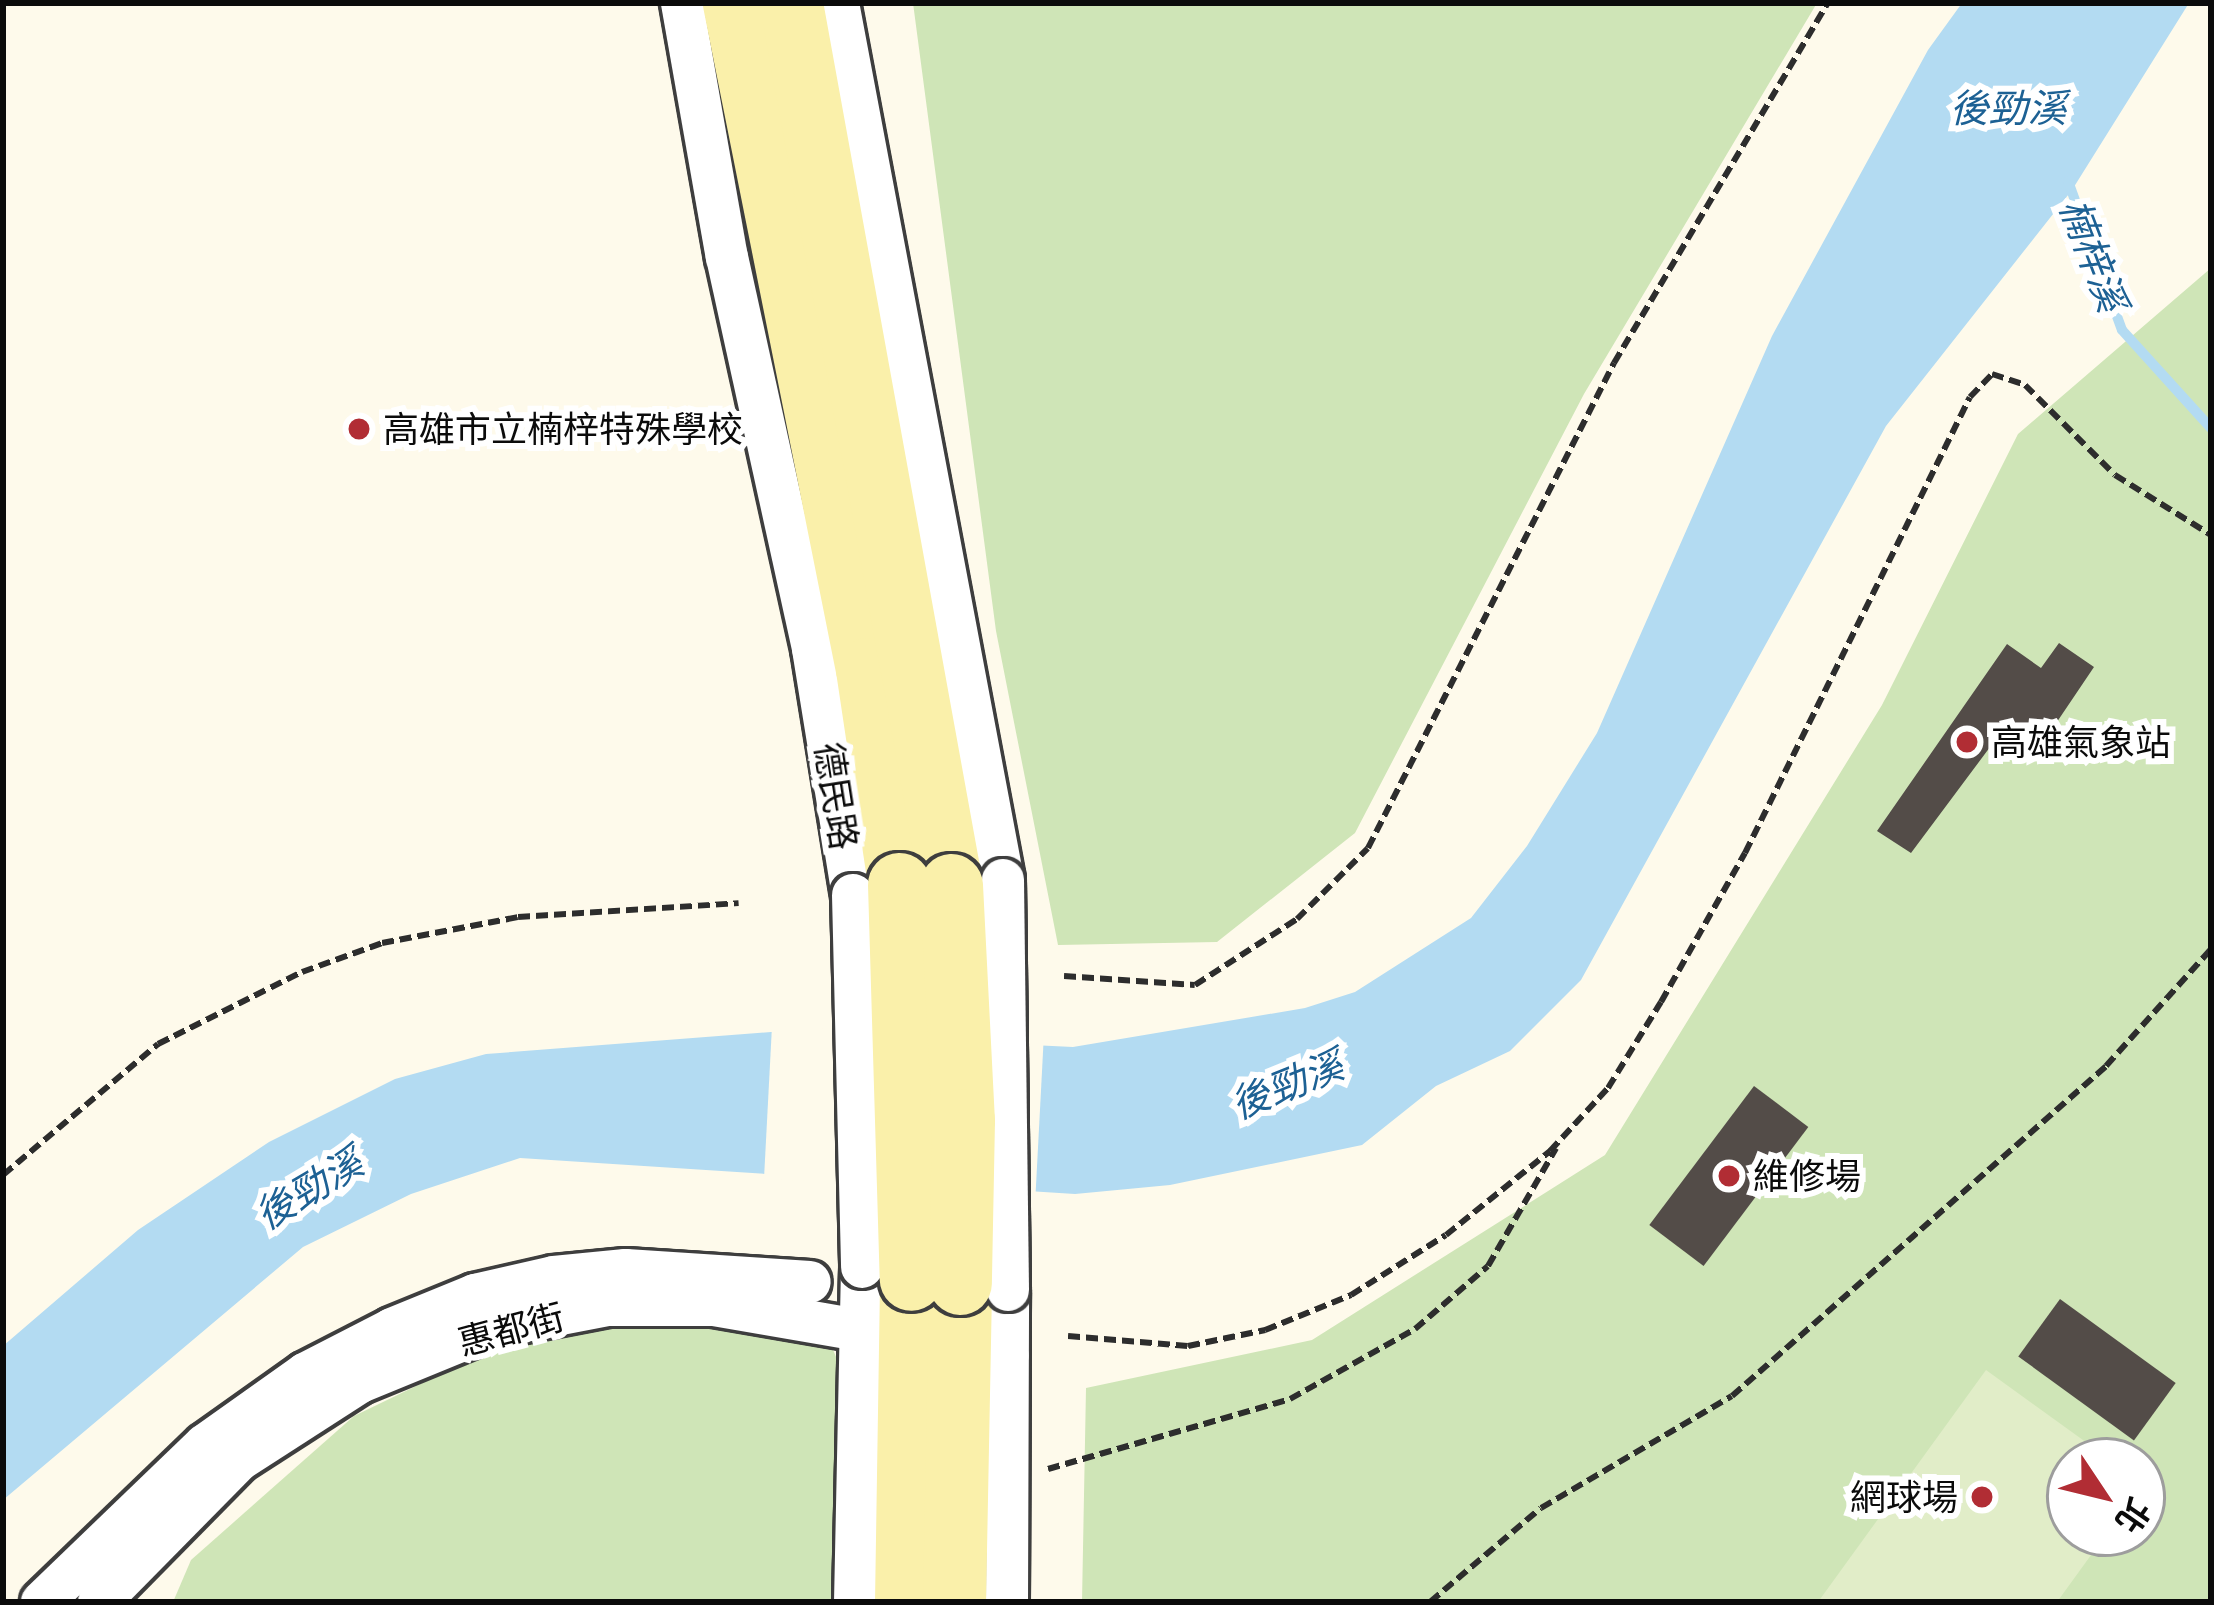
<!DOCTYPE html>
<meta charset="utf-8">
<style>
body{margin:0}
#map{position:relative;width:2214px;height:1605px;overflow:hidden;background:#fefaeb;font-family:"IBM Plex Serif","Noto Sans TC",serif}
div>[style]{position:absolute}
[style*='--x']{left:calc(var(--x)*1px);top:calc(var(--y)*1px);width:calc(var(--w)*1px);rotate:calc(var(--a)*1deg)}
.green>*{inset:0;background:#cfe5b7}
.pitch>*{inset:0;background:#e1edc8}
.water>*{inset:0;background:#b3dbf2}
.pier>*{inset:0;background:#fefaeb;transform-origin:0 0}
.stream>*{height:10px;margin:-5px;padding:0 5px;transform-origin:5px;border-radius:5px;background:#b3dbf2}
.building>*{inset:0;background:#534c48;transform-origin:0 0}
.path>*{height:6px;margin-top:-3px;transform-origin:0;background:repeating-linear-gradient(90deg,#2d2d2d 0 12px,transparent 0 18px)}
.roads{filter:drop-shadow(3px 0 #3e3e3e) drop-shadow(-3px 0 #3e3e3e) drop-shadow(0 3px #3e3e3e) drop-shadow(0 -3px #3e3e3e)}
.street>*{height:42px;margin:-21px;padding:0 21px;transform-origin:21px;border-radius:21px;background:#fff}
.secondary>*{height:63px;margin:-31.5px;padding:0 31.5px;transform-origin:31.5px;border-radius:31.5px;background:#faf0aa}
.bridges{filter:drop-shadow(3px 0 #3e3e3e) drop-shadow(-3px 0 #3e3e3e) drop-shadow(0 3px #3e3e3e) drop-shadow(0 -3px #3e3e3e)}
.street-bridge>*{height:42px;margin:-21px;padding:0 21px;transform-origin:21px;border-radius:21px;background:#fff}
.secondary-bridge>*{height:63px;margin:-31.5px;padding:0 31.5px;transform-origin:31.5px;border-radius:31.5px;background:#faf0aa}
.dots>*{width:33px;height:33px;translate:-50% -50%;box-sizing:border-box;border:6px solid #fff;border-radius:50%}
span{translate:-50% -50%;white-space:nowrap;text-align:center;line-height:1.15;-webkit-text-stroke:12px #fff;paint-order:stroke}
.poi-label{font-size:36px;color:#0b0b0b}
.left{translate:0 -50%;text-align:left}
.right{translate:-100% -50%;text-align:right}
.street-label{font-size:36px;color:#0b0b0b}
.water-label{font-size:39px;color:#1d6194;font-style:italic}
.frame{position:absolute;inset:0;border:6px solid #0b0b0b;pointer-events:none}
.north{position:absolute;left:2046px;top:1437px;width:120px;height:120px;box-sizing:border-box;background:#fff;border:3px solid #9d9d9d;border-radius:50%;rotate:125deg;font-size:33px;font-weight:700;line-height:48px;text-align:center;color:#0b0b0b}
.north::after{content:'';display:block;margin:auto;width:42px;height:54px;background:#b12d34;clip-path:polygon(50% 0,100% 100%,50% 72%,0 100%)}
</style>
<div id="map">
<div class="green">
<div style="clip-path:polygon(913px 3px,1817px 3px,1584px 394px,1355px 833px,1217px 942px,1058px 945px,996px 631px)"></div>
<div style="clip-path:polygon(evenodd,2211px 268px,2211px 1602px,1082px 1602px,1086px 1388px,1312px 1340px,1605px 1155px,1882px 705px,2018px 434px,2211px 268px,2070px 1461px,2142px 1461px,2142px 1533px,2070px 1533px,2070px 1461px)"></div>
<div style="clip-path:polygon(660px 1319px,829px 1340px,841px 1369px,837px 1602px,173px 1602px,191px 1560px,354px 1416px,499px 1346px)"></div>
</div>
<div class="pitch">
<div style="clip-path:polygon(1986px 1370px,2112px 1461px,2070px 1461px,2070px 1533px,2107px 1533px,2057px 1602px,1818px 1602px)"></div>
</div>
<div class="water">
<div style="clip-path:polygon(1962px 3px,2189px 3px,2072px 190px,1886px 426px,1581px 980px,1510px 1051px,1436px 1086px,1362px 1145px,1170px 1185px,1075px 1194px,520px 1158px,411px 1194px,303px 1247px,3px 1500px,3px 1346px,138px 1230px,269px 1142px,395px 1079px,486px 1054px,771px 1032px,1073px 1047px,1305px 1008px,1355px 992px,1471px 918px,1527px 846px,1597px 733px,1772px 336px,1928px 50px)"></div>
</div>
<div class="pier">
<div style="left:772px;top:1026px;width:272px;height:153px;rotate:3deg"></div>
</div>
<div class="stream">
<div style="--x:2068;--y:181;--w:158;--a:70.1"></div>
<div style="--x:2122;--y:330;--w:132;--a:47.8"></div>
</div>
<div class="building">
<div style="clip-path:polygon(2059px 643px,2094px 667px,2036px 753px,2002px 731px,1911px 853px,1877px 831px,2007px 644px,2041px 668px)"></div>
<div style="left:1754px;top:1086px;width:68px;height:174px;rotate:37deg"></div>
<div style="left:2060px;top:1299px;width:143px;height:71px;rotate:36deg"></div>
</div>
<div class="path">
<div style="--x:1064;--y:976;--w:131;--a:3.9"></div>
<div style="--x:1195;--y:985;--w:121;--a:-32.9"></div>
<div style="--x:1297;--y:919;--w:100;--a:-45"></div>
<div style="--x:1368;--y:848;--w:544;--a:-63.11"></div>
<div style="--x:1614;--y:363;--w:419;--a:-59.3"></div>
<div style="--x:3;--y:1175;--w:203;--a:-40.2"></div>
<div style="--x:158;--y:1044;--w:161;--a:-26.6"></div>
<div style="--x:302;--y:972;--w:85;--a:-19.9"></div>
<div style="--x:382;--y:943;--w:138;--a:-10.8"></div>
<div style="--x:518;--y:917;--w:221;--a:-3.6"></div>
<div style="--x:1068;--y:1336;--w:120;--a:4.8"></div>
<div style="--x:1188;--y:1346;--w:79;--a:-11.7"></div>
<div style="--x:1265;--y:1330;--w:93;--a:-22.1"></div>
<div style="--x:1351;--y:1295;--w:112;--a:-32.3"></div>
<div style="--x:1446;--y:1235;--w:134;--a:-38.9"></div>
<div style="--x:1550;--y:1151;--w:86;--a:-47.4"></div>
<div style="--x:1608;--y:1088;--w:101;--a:-58.4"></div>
<div style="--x:1661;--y:1002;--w:171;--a:-60.6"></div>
<div style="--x:1745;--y:853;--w:508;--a:-63.74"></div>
<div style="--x:1970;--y:397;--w:32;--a:-46"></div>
<div style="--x:1992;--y:374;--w:35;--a:18"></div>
<div style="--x:2025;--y:385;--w:127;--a:45"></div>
<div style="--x:2115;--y:475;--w:113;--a:32"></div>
<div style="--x:1048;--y:1469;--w:252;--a:-16.1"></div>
<div style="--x:1290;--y:1399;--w:143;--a:-29.2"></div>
<div style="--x:1415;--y:1329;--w:96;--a:-40.8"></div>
<div style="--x:1488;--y:1266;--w:136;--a:-60"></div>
<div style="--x:1430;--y:1602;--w:145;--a:-40.3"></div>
<div style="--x:1541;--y:1508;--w:221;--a:-30.4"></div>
<div style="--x:1732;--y:1396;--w:499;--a:-41.4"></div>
<div style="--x:2106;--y:1066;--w:157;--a:-48.1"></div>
</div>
<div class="roads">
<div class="street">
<div style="--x:682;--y:3;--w:258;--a:80"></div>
<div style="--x:727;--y:257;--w:401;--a:77.6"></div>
<div style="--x:813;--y:649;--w:249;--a:80.8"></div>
<div style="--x:838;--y:3;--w:892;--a:79.34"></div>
<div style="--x:42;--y:1602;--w:226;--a:-43.9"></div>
<div style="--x:205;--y:1445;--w:123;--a:-35.4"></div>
<div style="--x:305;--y:1374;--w:98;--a:-27.3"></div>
<div style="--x:392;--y:1329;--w:90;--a:-22.3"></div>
<div style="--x:475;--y:1295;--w:81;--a:-12.8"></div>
<div style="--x:554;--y:1277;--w:72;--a:-5.6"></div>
<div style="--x:626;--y:1270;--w:184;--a:3.7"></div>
<div style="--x:99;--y:1602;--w:199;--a:-45.4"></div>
<div style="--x:239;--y:1460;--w:144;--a:-32.8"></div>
<div style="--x:360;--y:1382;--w:145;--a:-22.3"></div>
<div style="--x:494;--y:1327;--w:115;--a:-11"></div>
<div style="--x:607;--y:1305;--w:107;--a:0"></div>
<div style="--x:714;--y:1305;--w:298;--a:9.8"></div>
<div style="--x:855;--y:1602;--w:335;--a:-88.8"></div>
<div style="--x:1007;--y:1602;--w:312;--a:-89.8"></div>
</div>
<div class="secondary">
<div style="--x:734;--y:3;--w:679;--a:78.71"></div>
<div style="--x:867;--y:669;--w:217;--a:81.5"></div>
<div style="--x:791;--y:3;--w:896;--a:79.72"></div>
<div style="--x:906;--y:1602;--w:323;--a:-89.1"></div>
<div style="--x:954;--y:1602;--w:319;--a:-88.9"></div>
</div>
</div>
<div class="bridges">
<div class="street-bridge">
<div style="--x:1003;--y:880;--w:410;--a:89.3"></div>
<div style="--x:853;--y:895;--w:372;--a:88.6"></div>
</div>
<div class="secondary-bridge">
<div style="--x:899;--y:884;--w:395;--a:88.3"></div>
<div style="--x:951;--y:885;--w:235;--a:87.1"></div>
<div style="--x:963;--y:1120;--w:163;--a:91.1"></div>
</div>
</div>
<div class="dots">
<div style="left:359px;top:429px;background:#b12d34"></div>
<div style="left:1967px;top:742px;background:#b12d34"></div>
<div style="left:1729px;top:1176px;background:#b12d34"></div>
<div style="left:1982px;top:1497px;background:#b12d34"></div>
</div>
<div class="poi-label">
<span class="left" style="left:383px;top:429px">高雄市立楠梓特殊學校</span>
<span class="left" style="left:1991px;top:742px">高雄氣象站</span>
<span class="left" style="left:1753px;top:1176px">維修場</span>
<span class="right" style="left:1958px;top:1497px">網球場</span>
</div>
<div class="street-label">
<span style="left:837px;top:796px;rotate:81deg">德民路</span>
<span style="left:511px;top:1329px;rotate:-15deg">惠都街</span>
</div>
<div class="water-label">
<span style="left:2008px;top:108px">後勁溪</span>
<span style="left:2093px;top:255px;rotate:69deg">楠梓溪</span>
<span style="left:1287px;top:1085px;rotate:-22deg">後勁溪</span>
<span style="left:309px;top:1189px;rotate:-31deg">後勁溪</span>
</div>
<div class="frame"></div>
<div class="north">北</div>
</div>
